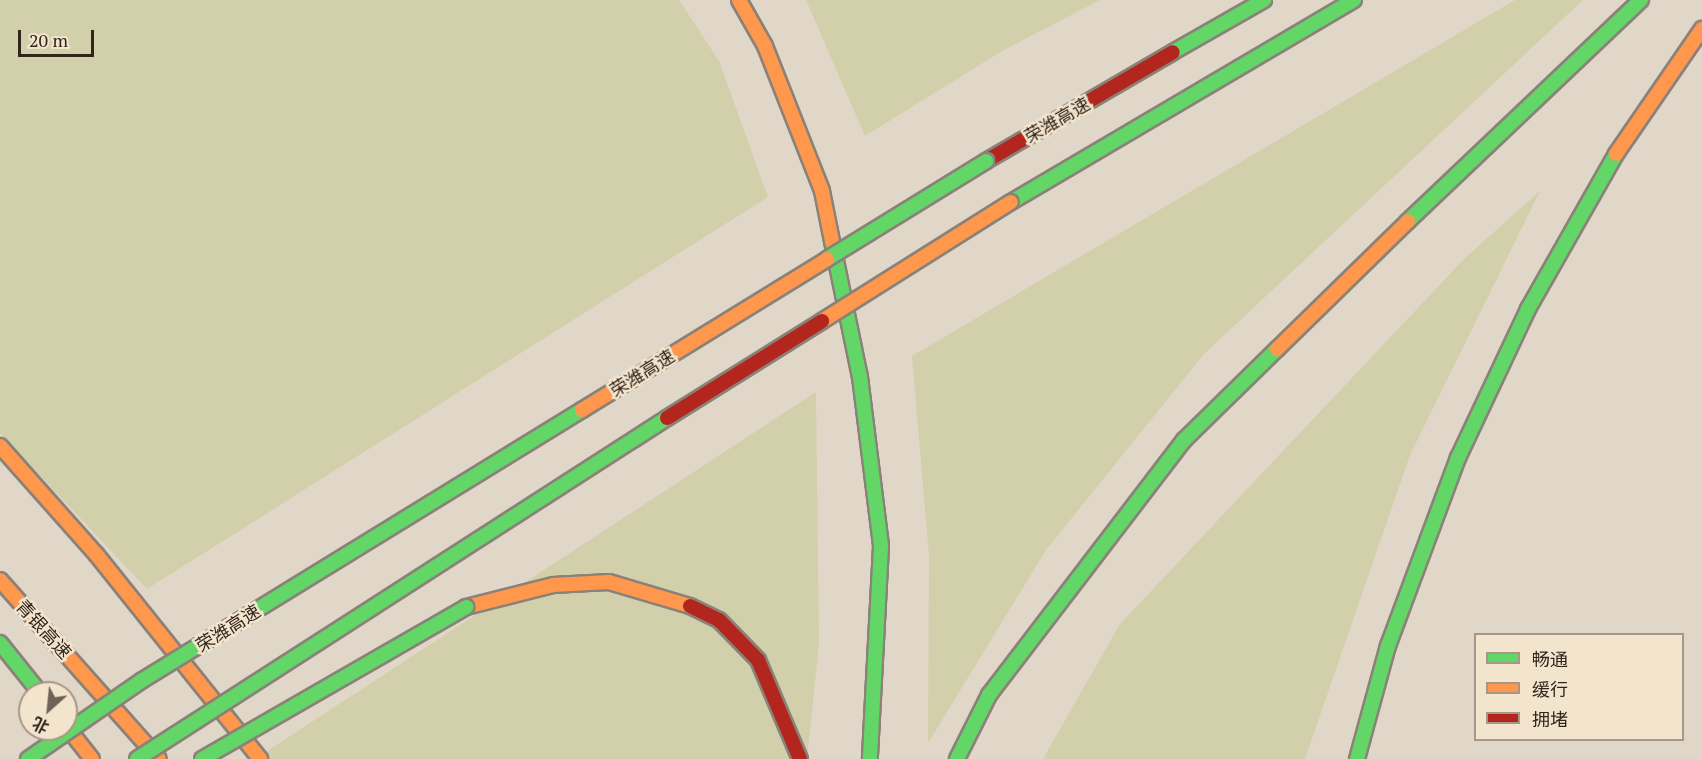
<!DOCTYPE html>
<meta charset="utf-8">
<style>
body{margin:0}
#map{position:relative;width:1702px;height:759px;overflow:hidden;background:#e0d7c8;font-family:"PT Serif","Noto Sans SC",serif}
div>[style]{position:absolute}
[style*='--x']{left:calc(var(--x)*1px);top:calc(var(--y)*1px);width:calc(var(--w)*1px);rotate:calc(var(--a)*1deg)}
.green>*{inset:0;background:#d2cfab}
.roads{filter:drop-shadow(2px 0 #8a8279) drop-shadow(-2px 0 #8a8279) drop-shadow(0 2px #8a8279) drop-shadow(0 -2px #8a8279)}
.fast>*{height:14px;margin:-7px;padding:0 7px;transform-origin:7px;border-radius:7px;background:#63d668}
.slow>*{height:14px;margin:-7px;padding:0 7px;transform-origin:7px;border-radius:7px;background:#ff974d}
.jam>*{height:14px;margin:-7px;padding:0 7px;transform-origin:7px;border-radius:7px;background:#b3261e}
.bridges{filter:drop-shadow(2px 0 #8a8279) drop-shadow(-2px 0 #8a8279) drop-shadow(0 2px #8a8279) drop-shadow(0 -2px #8a8279)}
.fast-bridge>*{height:14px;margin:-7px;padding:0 7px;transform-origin:7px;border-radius:7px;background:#63d668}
.slow-bridge>*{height:14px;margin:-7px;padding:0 7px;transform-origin:7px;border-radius:7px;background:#ff974d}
.jam-bridge>*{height:14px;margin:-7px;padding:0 7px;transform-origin:7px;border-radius:7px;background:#b3261e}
span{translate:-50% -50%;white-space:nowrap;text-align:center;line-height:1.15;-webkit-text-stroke:5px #f3e5cd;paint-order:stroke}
.street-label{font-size:18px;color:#32251c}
.legend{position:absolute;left:1474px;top:633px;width:210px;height:108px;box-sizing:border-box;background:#f3e5cd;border:2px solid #a69886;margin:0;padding:8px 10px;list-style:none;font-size:18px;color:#32251c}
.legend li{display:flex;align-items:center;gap:12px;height:30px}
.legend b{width:30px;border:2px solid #a69886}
.north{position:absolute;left:18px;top:681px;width:60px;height:60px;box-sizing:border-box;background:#f3e5cd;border:2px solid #a69886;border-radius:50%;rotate:207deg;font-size:16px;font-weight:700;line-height:24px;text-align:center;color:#32251c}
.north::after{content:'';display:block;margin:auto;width:21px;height:27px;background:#6f6358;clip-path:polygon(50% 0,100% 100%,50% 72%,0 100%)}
.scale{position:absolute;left:18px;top:30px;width:76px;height:27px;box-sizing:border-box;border:3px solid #32251c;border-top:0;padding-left:8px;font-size:18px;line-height:21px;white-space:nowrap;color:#32251c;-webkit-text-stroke:4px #f3e5cd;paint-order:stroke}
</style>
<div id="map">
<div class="green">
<div style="clip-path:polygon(0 0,679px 0,719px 61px,768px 197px,147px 589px,0 433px)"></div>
<div style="clip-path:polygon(806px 0,1100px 0,1002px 51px,865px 136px)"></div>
<div style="clip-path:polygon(1515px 0,1583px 0,1204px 354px,1046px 550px,928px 743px,929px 556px,912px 356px)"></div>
<div style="clip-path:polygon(1540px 191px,1410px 455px,1305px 759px,1043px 759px,1120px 624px,1465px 258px)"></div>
<div style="clip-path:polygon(816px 392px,819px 643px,807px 759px,255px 759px)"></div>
</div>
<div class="roads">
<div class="fast">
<div style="--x:1173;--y:52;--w:105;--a:-29.7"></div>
<div style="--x:1011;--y:202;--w:398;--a:-30.5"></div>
<div style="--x:1408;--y:221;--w:321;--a:-43.5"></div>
<div style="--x:832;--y:241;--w:139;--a:78.4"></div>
<div style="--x:860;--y:377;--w:170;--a:82.9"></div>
<div style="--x:881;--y:546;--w:213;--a:93"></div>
<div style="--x:0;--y:643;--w:64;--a:51.3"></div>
<div style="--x:957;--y:759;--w:72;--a:-63.4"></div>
<div style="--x:989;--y:695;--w:321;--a:-52.6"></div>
<div style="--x:1184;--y:440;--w:130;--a:-44.4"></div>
<div style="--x:1357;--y:759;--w:117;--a:-74.7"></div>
<div style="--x:1388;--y:646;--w:201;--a:-69.6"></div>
<div style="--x:1458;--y:458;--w:165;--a:-64.8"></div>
<div style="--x:1528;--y:309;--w:178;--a:-60.4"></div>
</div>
<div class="slow">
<div style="--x:739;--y:0;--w:53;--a:60.5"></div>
<div style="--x:765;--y:46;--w:156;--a:68.5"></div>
<div style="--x:822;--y:191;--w:51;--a:78.7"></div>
<div style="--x:1616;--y:154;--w:152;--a:-55.5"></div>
<div style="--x:1277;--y:349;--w:183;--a:-44.3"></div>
<div style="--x:0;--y:446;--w:144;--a:48.4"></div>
<div style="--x:96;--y:554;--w:263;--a:51.3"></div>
<div style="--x:0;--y:580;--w:239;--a:48.4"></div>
<div style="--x:466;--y:607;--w:90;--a:-14.2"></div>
<div style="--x:553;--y:585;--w:56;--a:-3.1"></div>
<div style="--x:609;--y:582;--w:84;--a:16.5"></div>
<div style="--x:66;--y:726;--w:42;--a:51.8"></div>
</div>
<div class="jam">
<div style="--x:986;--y:161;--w:216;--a:-30.2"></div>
<div style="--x:690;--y:606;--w:32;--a:26"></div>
<div style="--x:719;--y:620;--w:56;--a:45.7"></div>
<div style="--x:758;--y:660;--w:108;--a:67"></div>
</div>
</div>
<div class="bridges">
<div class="fast-bridge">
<div style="--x:827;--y:259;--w:187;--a:-31.6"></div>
<div style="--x:28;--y:759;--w:137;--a:-34.6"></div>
<div style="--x:141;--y:681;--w:518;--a:-31.57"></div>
<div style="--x:137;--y:759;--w:630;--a:-32.76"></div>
<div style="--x:202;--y:759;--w:305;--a:-29.9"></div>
</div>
<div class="slow-bridge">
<div style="--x:822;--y:321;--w:223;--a:-32.2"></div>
<div style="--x:582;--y:410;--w:288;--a:-31.6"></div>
</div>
<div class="jam-bridge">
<div style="--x:667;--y:418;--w:183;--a:-32"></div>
</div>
</div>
<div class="street-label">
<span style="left:1057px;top:120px;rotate:-30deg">荣潍高速</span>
<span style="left:642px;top:373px;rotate:-32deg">荣潍高速</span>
<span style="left:228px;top:628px;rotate:-32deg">荣潍高速</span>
<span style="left:44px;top:629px;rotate:48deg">青银高速</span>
</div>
<ul class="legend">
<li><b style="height:8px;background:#63d668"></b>畅通</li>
<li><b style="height:8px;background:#ff974d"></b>缓行</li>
<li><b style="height:8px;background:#b3261e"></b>拥堵</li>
</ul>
<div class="north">北</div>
<div class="scale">20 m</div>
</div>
